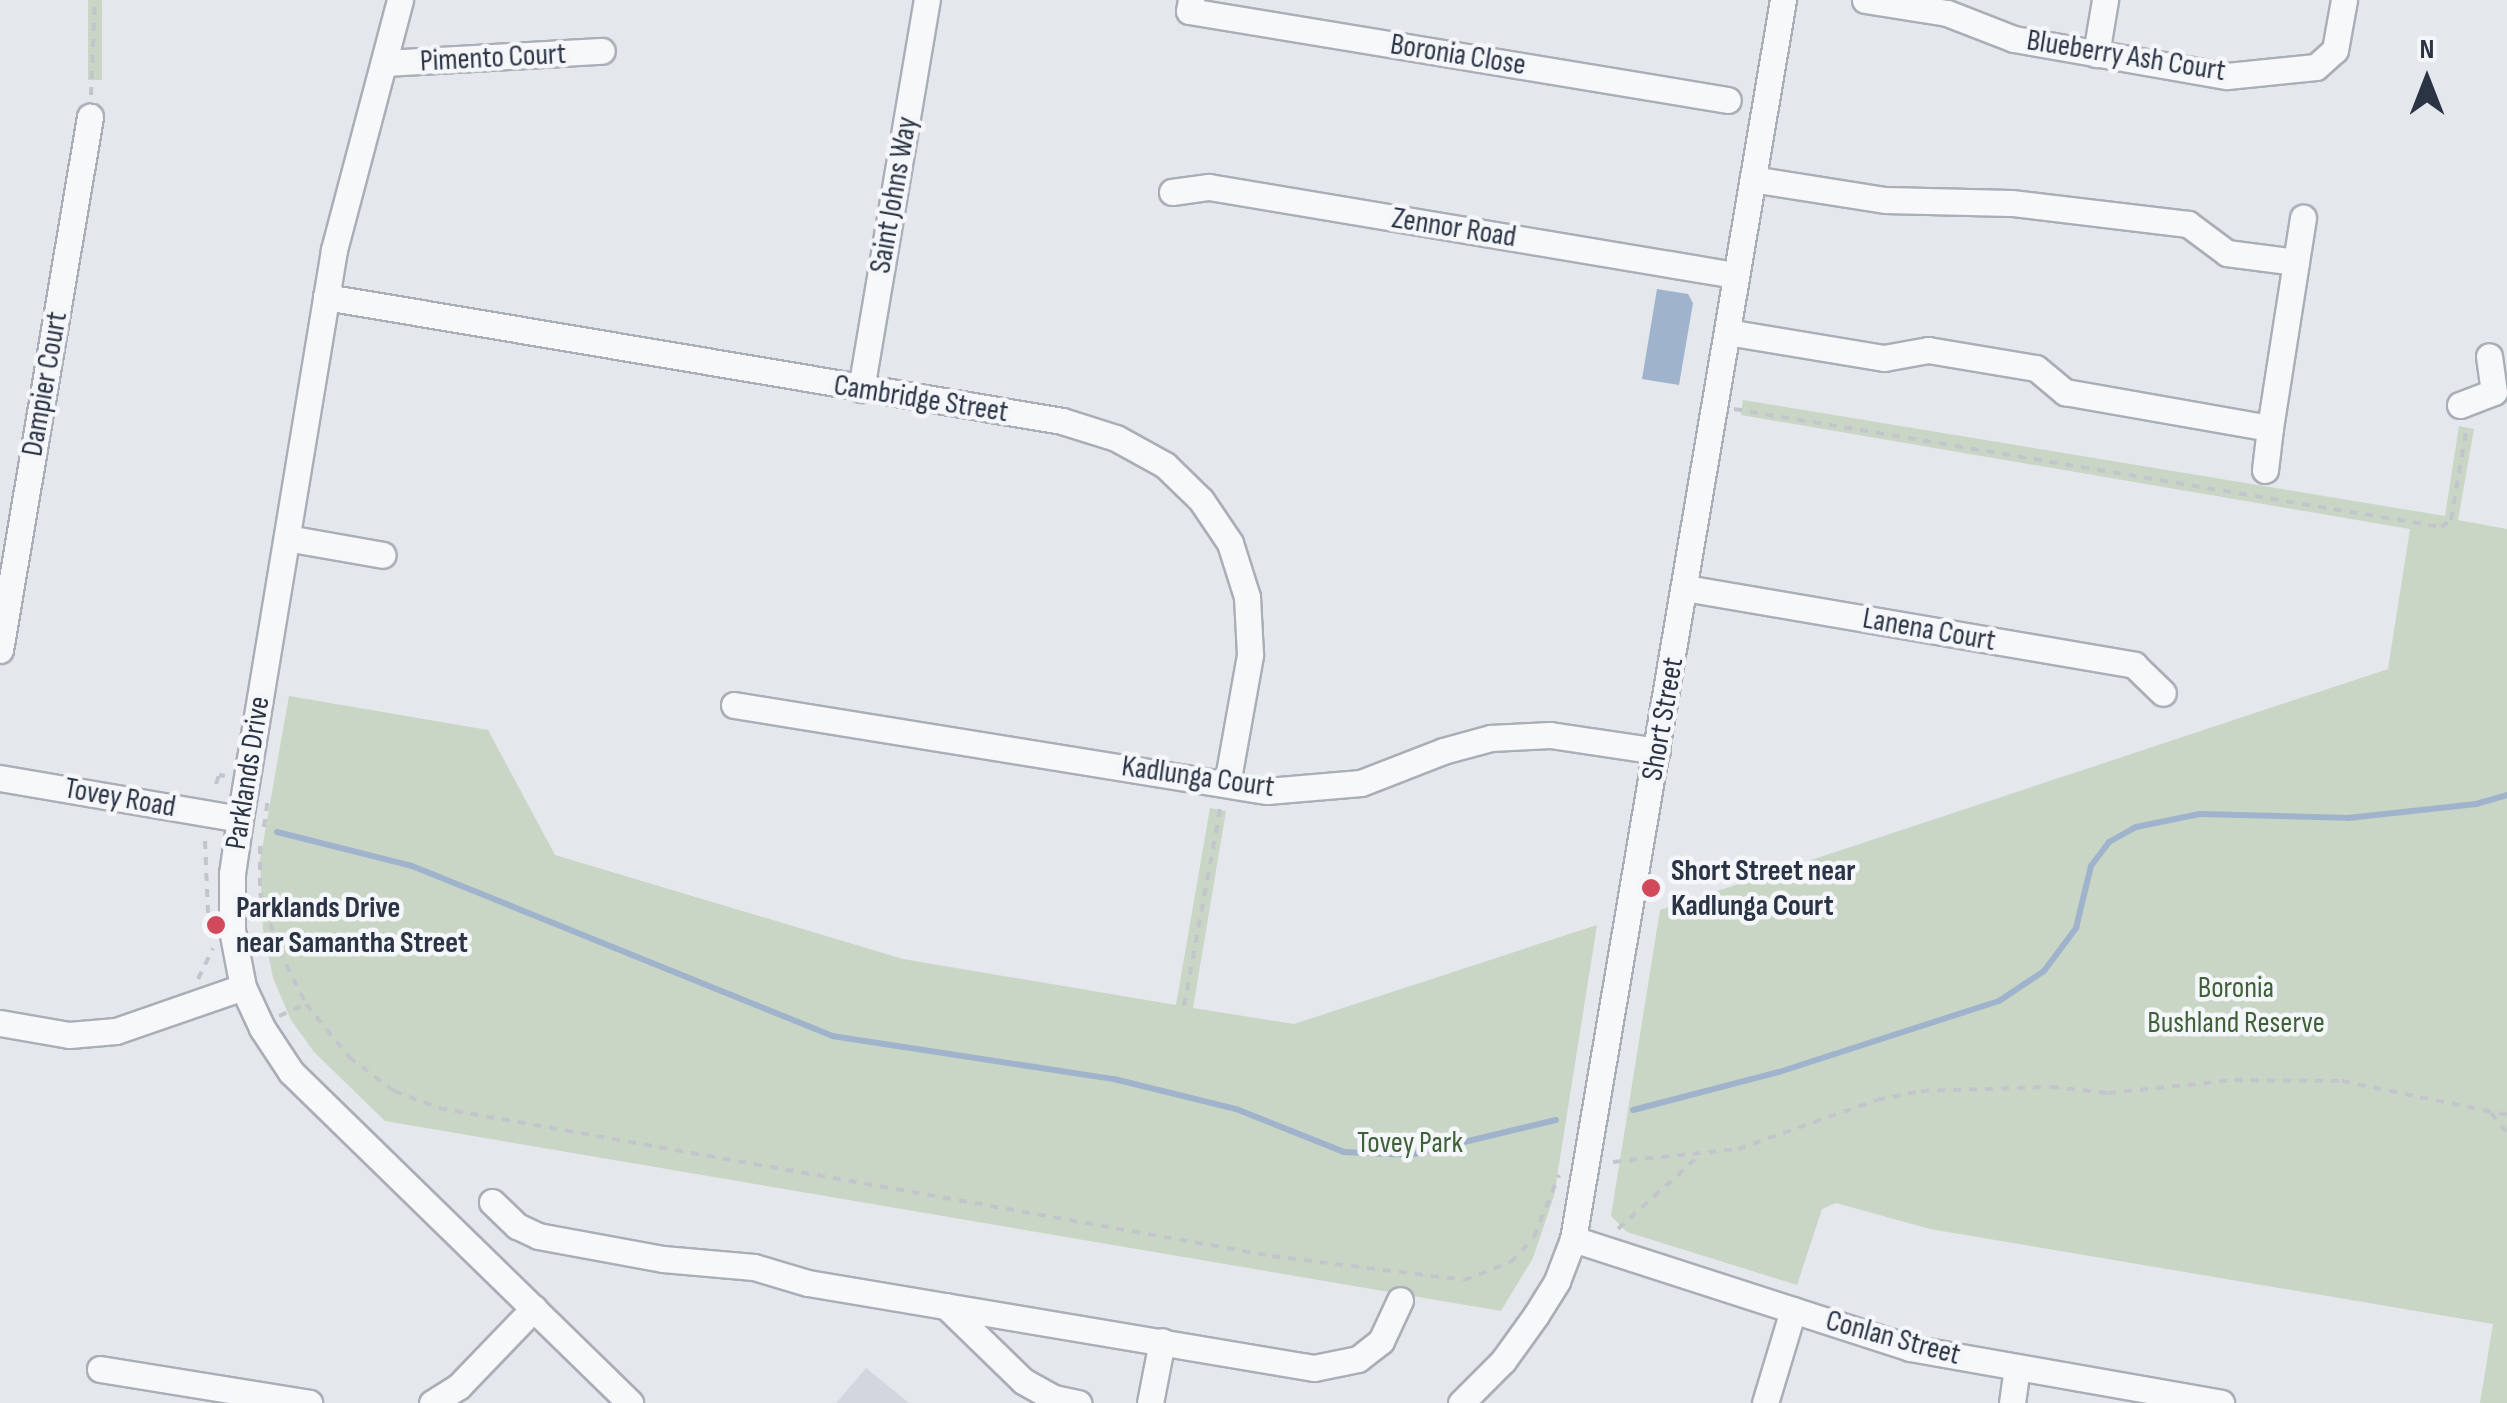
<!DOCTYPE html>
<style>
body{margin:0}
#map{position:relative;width:2507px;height:1403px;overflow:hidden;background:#e4e7ec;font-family:"Sofia Sans Condensed",sans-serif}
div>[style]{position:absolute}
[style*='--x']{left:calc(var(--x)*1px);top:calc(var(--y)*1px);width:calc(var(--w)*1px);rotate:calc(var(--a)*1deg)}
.built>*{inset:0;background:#d2d6de}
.green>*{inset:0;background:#c9d6c5;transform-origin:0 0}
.water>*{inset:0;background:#9fb4cc}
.stream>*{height:6px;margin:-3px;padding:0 3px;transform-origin:3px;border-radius:3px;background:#9fb4cc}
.path>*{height:4px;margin-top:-2px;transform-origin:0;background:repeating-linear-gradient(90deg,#c2c5cb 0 8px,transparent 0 16px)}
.roads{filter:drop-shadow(2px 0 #a9aeb7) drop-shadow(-2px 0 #a9aeb7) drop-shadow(0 2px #a9aeb7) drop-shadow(0 -2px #a9aeb7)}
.minor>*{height:25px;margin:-12.5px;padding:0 12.5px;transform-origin:12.5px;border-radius:12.5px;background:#f7f8fa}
.dots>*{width:28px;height:28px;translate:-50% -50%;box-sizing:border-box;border:5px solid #f4f6f9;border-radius:50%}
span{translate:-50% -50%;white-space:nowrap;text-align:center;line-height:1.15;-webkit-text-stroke:9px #f4f6f9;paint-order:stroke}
.street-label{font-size:30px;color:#2b3445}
.poi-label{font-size:30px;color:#2b3445;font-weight:700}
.left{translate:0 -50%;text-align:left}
.park-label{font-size:30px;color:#3f6138}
.north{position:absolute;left:2377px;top:30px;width:100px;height:100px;-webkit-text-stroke:8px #f4f6f9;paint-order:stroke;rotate:0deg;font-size:28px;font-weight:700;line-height:40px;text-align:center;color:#2b3445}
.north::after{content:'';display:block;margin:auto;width:35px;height:45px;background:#2b3445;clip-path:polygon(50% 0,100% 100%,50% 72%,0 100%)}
</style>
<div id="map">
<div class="built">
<div style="clip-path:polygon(866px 1368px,909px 1403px,836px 1403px)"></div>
</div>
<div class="green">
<div style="left:88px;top:0;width:14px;height:80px"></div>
<div style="clip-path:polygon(1743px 400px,2445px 516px,2459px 426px,2474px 429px,2458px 520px,2507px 529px,2507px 1403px,2480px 1403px,2493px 1324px,1930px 1229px,1836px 1203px,1822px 1209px,1797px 1285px,1627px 1232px,1611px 1216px,1660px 910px,2388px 669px,2410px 529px,1741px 415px)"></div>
<div style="clip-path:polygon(289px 696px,488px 730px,555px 855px,903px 959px,1176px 1005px,1210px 808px,1226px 811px,1193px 1008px,1294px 1024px,1597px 925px,1554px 1196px,1533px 1258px,1501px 1311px,385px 1121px,314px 1052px,291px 1020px,273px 978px,263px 929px,260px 860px)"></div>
</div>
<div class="water">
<div style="clip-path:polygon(1657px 289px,1688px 294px,1693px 303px,1679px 385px,1642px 379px)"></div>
</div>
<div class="stream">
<div style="--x:277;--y:832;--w:139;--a:14.1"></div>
<div style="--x:412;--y:866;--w:453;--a:22"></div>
<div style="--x:832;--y:1036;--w:285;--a:8.7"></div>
<div style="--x:1114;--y:1079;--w:126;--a:13.8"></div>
<div style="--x:1236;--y:1109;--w:116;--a:21.7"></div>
<div style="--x:1344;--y:1152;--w:66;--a:2.6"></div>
<div style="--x:1410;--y:1155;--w:150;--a:-13.5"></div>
<div style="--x:1633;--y:1110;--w:151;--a:-14.6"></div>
<div style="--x:1779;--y:1072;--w:231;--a:-17.9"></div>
<div style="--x:1999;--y:1001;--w:54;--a:-33.7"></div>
<div style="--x:2044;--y:971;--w:54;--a:-53.3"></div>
<div style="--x:2076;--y:928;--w:64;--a:-76.4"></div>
<div style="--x:2091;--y:866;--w:30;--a:-53"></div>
<div style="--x:2109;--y:842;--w:31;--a:-29"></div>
<div style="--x:2136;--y:827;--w:65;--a:-11.5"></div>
<div style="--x:2200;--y:814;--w:148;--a:1.5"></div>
<div style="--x:2348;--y:818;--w:129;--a:-6.2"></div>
<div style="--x:2476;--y:804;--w:32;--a:-16"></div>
</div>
<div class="path">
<div style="--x:91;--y:95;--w:95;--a:-87.6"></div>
<div style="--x:1734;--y:409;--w:717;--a:9.48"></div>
<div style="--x:2441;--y:527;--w:12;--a:-35"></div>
<div style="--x:2451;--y:520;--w:96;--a:-80.4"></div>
<div style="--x:216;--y:784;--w:9;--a:-72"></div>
<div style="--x:219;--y:775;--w:6;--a:9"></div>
<div style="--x:264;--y:827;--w:30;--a:-82"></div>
<div style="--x:205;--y:841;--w:73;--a:87.6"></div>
<div style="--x:260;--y:846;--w:47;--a:90"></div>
<div style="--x:260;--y:893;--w:60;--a:71.6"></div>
<div style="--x:279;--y:950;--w:60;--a:63.4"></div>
<div style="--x:306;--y:1004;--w:68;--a:50.9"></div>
<div style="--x:349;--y:1057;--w:56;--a:37.1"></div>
<div style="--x:394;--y:1091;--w:48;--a:20.7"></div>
<div style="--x:439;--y:1108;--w:846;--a:10.07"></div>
<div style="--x:1272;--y:1256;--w:193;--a:7.1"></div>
<div style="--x:1464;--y:1280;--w:50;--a:-21"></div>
<div style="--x:1511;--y:1262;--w:34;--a:-47"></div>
<div style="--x:1534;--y:1237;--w:67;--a:-68"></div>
<div style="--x:198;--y:979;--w:34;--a:-64"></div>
<div style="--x:1184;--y:1006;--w:204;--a:-79.6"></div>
<div style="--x:279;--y:1016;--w:30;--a:-24"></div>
<div style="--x:2491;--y:1113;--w:26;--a:51"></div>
<div style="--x:1613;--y:1162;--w:126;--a:-5.9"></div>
<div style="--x:1738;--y:1149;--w:147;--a:-19.4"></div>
<div style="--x:1877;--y:1100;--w:45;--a:-11.6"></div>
<div style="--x:1921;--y:1091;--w:130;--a:-1.8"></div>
<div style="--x:2051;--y:1087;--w:57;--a:6"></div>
<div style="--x:2108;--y:1093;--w:128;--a:-5.8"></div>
<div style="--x:2235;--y:1080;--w:107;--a:0.5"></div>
<div style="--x:2342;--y:1081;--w:168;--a:11.6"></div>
<div style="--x:1618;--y:1229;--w:110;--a:-42.1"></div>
</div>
<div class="roads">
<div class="minor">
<div style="--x:400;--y:0;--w:259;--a:104.8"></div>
<div style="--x:334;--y:250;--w:577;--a:99.38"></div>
<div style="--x:240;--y:819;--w:56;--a:98.3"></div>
<div style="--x:232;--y:874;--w:56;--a:90"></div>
<div style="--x:232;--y:930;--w:58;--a:79.1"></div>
<div style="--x:243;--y:987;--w:45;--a:65.1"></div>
<div style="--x:262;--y:1028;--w:53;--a:56.6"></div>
<div style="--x:291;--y:1072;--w:474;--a:44.3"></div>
<div style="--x:1191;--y:0;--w:11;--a:100"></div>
<div style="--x:1189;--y:11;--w:546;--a:9.38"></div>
<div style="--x:1865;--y:0;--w:83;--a:9"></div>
<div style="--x:1947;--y:13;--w:72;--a:21.2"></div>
<div style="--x:2014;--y:39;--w:216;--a:9.9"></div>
<div style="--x:2227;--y:76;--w:89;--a:-5.8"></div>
<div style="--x:2316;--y:67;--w:25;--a:-42"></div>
<div style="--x:2335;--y:50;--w:51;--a:-79.8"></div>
<div style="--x:2096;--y:54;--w:55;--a:-80.5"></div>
<div style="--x:384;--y:63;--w:218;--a:-3.2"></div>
<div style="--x:1172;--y:192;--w:37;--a:-8"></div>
<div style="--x:1209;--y:187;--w:533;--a:9.5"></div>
<div style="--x:2296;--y:262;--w:45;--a:-81"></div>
<div style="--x:326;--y:297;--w:746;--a:9.56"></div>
<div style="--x:1062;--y:421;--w:57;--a:17.5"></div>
<div style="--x:1116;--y:438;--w:56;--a:28.9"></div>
<div style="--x:1165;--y:465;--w:50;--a:44.2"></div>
<div style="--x:1201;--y:500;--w:52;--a:56"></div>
<div style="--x:1230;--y:543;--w:57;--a:72.5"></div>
<div style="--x:1247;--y:597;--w:58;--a:87"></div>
<div style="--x:1250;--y:655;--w:131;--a:100.1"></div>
<div style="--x:1727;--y:332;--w:159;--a:9.4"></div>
<div style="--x:1884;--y:358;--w:45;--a:-10.3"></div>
<div style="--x:1928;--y:350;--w:109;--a:9.5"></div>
<div style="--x:2036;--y:368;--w:38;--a:40"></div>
<div style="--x:2065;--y:392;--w:208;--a:10"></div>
<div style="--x:2270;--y:428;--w:168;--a:-81.1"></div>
<div style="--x:2296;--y:262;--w:70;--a:-172.6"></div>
<div style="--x:2227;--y:253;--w:49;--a:-143.4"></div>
<div style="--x:2188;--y:224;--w:178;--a:-173.2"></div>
<div style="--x:2011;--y:203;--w:126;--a:-178.6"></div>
<div style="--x:1885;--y:200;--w:134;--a:-171"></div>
<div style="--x:861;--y:389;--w:395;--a:-80.4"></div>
<div style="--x:2460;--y:405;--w:36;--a:-21"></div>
<div style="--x:2494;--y:392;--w:36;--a:-98"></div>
<div style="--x:2265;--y:470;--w:42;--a:-83.2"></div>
<div style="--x:287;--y:538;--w:97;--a:10"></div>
<div style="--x:1685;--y:588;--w:456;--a:9.7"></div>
<div style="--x:2134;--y:665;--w:40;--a:44"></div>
<div style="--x:0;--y:650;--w:541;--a:-80.42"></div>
<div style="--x:734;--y:705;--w:540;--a:9.17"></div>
<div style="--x:1267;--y:791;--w:94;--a:-4.9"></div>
<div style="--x:1361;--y:783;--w:88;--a:-21.3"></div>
<div style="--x:1443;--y:751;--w:50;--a:-15.2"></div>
<div style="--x:1491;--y:738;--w:59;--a:-2.9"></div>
<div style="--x:1550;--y:735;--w:108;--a:8.5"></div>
<div style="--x:0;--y:778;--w:243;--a:9.7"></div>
<div style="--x:0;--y:1023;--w:70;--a:9.9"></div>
<div style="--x:69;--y:1035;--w:47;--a:-4.9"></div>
<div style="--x:116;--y:1031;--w:134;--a:-19.1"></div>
<div style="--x:492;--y:1202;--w:35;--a:44"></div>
<div style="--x:517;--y:1226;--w:23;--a:25"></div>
<div style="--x:538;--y:1236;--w:127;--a:10.4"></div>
<div style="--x:663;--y:1259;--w:91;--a:5"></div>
<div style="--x:754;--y:1267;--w:56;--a:16.5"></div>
<div style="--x:808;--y:1283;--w:513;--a:9.54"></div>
<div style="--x:1314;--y:1368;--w:45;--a:-11.6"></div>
<div style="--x:1358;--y:1359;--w:29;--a:-38"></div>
<div style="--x:1381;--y:1341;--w:45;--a:-65.1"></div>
<div style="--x:1573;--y:1239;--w:354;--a:17.9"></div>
<div style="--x:1910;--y:1348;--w:316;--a:10"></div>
<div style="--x:946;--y:1306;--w:107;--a:44.2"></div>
<div style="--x:1023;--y:1381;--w:35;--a:29"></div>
<div style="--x:1054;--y:1398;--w:25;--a:12"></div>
<div style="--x:100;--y:1369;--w:212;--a:9.2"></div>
<div style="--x:432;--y:1403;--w:32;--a:-32"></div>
<div style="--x:459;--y:1386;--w:108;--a:-46.1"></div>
<div style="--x:1150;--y:1403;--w:63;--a:-79"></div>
<div style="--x:1461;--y:1403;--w:59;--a:-45"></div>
<div style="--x:1503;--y:1361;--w:57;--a:-54.3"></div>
<div style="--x:1536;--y:1315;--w:40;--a:-58"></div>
<div style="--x:1557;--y:1281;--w:45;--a:-69.1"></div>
<div style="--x:1573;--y:1239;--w:1257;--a:-80.38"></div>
<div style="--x:1765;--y:1403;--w:97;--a:-73.2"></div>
<div style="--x:2012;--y:1403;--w:35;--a:-82"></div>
</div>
</div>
<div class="dots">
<div style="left:1651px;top:888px;background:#d1495b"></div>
<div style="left:216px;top:925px;background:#d1495b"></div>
</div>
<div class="street-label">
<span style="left:1458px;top:55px;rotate:9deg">Boronia Close</span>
<span style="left:2126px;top:56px;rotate:9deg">Blueberry Ash Court</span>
<span style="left:493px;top:58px;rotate:-3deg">Pimento Court</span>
<span style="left:894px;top:195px;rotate:-80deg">Saint Johns Way</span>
<span style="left:1454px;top:228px;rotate:9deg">Zennor Road</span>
<span style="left:45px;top:384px;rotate:-80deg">Dampier Court</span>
<span style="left:921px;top:399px;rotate:9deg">Cambridge Street</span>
<span style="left:1929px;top:630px;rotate:10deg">Lanena Court</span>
<span style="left:1663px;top:719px;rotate:-80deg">Short Street</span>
<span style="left:248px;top:773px;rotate:-81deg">Parklands Drive</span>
<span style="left:1198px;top:777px;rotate:8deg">Kadlunga Court</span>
<span style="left:120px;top:798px;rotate:10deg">Tovey Road</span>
<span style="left:1893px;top:1338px;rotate:15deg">Conlan Street</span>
</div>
<div class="poi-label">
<span class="left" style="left:1671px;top:888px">Short Street near<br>Kadlunga Court</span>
<span class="left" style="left:236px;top:925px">Parklands Drive<br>near Samantha Street</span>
</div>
<div class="park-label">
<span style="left:2236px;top:1005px">Boronia<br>Bushland Reserve</span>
<span style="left:1410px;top:1143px">Tovey Park</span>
</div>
<div class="north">N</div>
</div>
